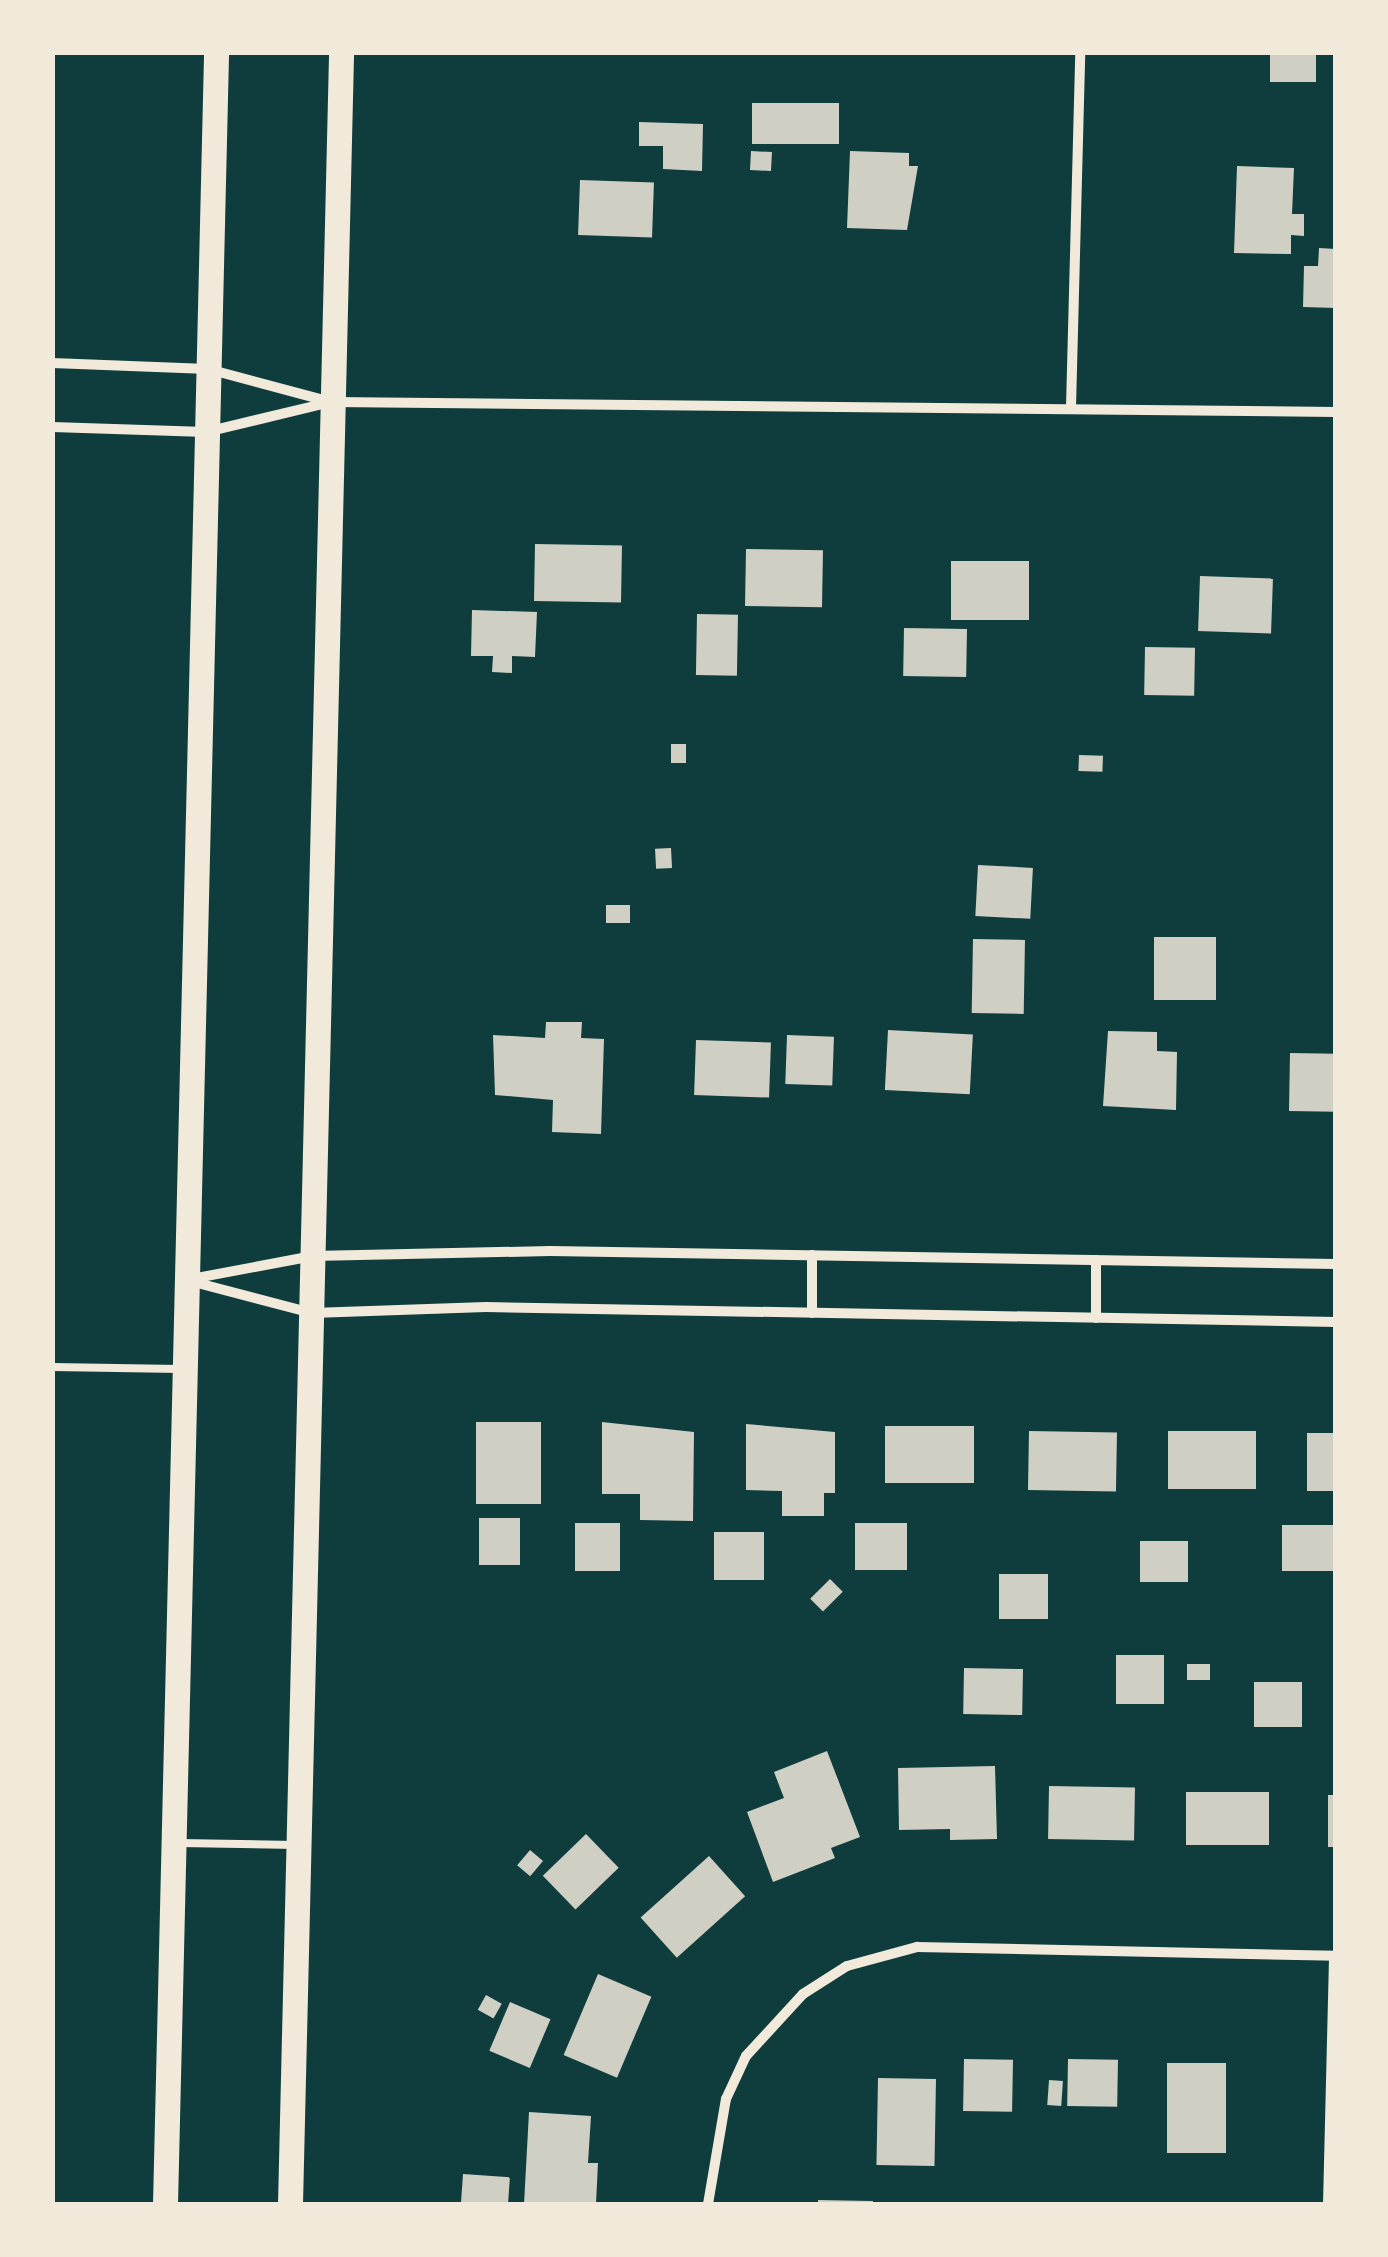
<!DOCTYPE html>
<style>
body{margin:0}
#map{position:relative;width:1388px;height:2257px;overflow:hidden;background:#0f3d3e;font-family:Jost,sans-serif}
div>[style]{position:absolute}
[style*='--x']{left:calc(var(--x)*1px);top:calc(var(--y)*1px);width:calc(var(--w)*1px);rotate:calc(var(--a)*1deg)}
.building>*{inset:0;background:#cfcfc3;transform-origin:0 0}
.service>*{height:8px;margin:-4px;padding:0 4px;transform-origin:4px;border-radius:4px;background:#f1e9da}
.minor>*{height:10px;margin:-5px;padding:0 5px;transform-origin:5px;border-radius:5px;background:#f1e9da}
.primary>*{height:25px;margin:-12.5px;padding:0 12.5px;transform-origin:12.5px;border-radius:12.5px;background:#f1e9da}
span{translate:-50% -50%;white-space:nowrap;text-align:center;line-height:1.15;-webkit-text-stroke:9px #f1e9da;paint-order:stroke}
.frame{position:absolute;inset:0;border:55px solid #f1e9da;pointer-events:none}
</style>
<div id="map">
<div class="building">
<div style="left:1270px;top:52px;width:46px;height:30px"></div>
<div style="left:839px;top:103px;width:41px;height:87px;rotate:90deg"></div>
<div style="clip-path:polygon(639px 122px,703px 124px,702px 171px,663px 169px,663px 146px,639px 146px)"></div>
<div style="left:751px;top:151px;width:21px;height:19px;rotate:3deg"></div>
<div style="clip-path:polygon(850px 151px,909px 153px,909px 166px,918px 166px,907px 230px,847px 228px)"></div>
<div style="clip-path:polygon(1237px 166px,1294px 168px,1292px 214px,1304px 214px,1304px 236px,1291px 235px,1291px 254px,1234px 253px)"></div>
<div style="left:580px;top:180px;width:74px;height:55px;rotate:2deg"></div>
<div style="clip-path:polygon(1319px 248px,1336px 249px,1336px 308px,1303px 307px,1304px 266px,1318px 266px)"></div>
<div style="left:535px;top:544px;width:87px;height:57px;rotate:1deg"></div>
<div style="left:746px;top:549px;width:77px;height:57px;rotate:1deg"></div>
<div style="left:951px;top:561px;width:78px;height:59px"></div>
<div style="left:1200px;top:576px;width:73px;height:55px;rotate:2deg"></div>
<div style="clip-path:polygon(472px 610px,537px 612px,535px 657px,512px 656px,512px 673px,492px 672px,493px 656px,471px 656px)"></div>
<div style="left:697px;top:614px;width:41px;height:61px;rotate:1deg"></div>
<div style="left:904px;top:628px;width:63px;height:48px;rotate:1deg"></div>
<div style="left:1145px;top:647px;width:50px;height:48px;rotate:1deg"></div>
<div style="left:671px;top:744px;width:15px;height:19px"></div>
<div style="left:1079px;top:755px;width:24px;height:16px;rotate:2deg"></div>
<div style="left:671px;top:848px;width:20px;height:16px;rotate:87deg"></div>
<div style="left:978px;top:865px;width:55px;height:51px;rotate:3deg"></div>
<div style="left:606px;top:905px;width:24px;height:18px"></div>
<div style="left:1154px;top:937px;width:62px;height:63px"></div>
<div style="left:973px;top:939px;width:52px;height:74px;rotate:1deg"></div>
<div style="clip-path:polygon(546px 1022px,582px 1022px,581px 1038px,604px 1039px,601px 1134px,552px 1132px,553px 1100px,495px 1095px,493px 1035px,545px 1038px)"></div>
<div style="left:888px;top:1030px;width:85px;height:60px;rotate:3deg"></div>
<div style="clip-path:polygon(1108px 1031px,1157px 1032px,1157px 1051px,1177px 1052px,1176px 1110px,1103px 1106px)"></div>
<div style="left:787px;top:1035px;width:47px;height:49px;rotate:2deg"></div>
<div style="left:696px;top:1040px;width:75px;height:55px;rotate:2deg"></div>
<div style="left:1290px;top:1053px;width:46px;height:58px;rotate:1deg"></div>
<div style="left:476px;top:1422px;width:65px;height:82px"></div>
<div style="clip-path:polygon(602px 1422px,694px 1432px,693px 1521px,640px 1520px,640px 1494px,602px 1494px)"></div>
<div style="clip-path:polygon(746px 1424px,835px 1432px,835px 1493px,824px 1493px,824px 1516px,782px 1516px,782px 1491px,746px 1490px)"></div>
<div style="left:885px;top:1426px;width:89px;height:57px"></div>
<div style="left:1029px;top:1431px;width:88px;height:59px;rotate:1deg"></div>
<div style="left:1168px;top:1431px;width:88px;height:58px"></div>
<div style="left:1307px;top:1433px;width:29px;height:58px"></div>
<div style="left:479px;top:1518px;width:41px;height:47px"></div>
<div style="left:575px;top:1523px;width:45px;height:48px"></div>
<div style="left:855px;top:1523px;width:52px;height:47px"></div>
<div style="left:1282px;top:1525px;width:54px;height:46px"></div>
<div style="left:714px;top:1532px;width:50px;height:48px"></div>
<div style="left:1140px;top:1541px;width:48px;height:41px"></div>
<div style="left:999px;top:1574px;width:49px;height:45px"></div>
<div style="left:830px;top:1579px;width:18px;height:28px;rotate:45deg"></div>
<div style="left:1116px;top:1655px;width:48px;height:49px"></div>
<div style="left:1210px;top:1664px;width:16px;height:23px;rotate:90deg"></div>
<div style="left:964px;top:1668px;width:59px;height:46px;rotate:1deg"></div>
<div style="left:1254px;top:1682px;width:48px;height:45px"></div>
<div style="clip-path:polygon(827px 1751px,860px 1837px,831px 1848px,835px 1858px,773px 1882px,747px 1812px,784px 1798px,774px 1772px)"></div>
<div style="clip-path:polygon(995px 1766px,997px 1839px,950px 1840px,950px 1829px,899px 1830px,898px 1768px)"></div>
<div style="left:1049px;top:1786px;width:86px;height:53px;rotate:1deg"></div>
<div style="left:1186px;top:1792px;width:83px;height:53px"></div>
<div style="left:1328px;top:1795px;width:8px;height:52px"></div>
<div style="left:586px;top:1834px;width:47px;height:60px;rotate:46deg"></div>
<div style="left:530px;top:1850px;width:17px;height:20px;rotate:40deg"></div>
<div style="left:709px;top:1856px;width:54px;height:92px;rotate:48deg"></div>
<div style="left:598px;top:1974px;width:58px;height:88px;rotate:23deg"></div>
<div style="left:486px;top:1995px;width:18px;height:17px;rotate:29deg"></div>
<div style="left:510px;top:2002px;width:44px;height:53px;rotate:23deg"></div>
<div style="left:964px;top:2059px;width:49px;height:52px;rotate:1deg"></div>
<div style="left:1068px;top:2059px;width:50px;height:47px;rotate:1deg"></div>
<div style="left:1167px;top:2063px;width:59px;height:90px"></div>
<div style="left:878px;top:2078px;width:58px;height:87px;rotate:1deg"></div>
<div style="left:1049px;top:2080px;width:14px;height:25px;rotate:4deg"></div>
<div style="clip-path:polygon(529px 2112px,591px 2116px,588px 2163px,598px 2163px,596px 2204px,524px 2204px)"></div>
<div style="left:463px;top:2174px;width:47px;height:30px;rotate:4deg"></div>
<div style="clip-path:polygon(818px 2200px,873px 2201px,873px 2204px,818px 2204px)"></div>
</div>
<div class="service">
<div style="--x:52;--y:1367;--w:128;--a:0.9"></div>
<div style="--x:179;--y:1843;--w:116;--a:1"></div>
</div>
<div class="minor">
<div style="--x:52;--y:363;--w:156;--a:2.2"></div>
<div style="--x:208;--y:369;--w:127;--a:15"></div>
<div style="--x:331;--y:402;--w:129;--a:166.5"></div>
<div style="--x:206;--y:432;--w:154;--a:-178.1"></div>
<div style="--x:332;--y:402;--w:1004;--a:0.57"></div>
<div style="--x:1071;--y:407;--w:355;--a:-88.5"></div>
<div style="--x:812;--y:1255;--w:58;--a:90"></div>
<div style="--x:1096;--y:1260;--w:58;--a:90"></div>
<div style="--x:1336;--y:1264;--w:786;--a:-179.05"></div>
<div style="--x:550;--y:1251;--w:237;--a:178.8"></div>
<div style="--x:313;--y:1256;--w:129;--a:169.3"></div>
<div style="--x:186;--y:1280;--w:130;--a:14.7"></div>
<div style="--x:312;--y:1313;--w:174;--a:-2"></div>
<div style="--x:486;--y:1307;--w:850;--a:1.01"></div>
<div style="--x:708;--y:2204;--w:107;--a:-80.3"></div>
<div style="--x:726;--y:2099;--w:47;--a:-65.1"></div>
<div style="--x:746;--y:2056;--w:84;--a:-47.4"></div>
<div style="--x:803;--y:1994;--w:52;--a:-32.5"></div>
<div style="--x:847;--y:1966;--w:73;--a:-15.2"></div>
<div style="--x:917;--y:1947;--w:419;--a:1.2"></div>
<div style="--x:1328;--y:2204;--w:248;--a:-88.6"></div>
</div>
<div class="primary">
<div style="--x:165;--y:2204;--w:2153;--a:-88.64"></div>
<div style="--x:290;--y:2204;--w:2153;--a:-88.64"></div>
</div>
<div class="frame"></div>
</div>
